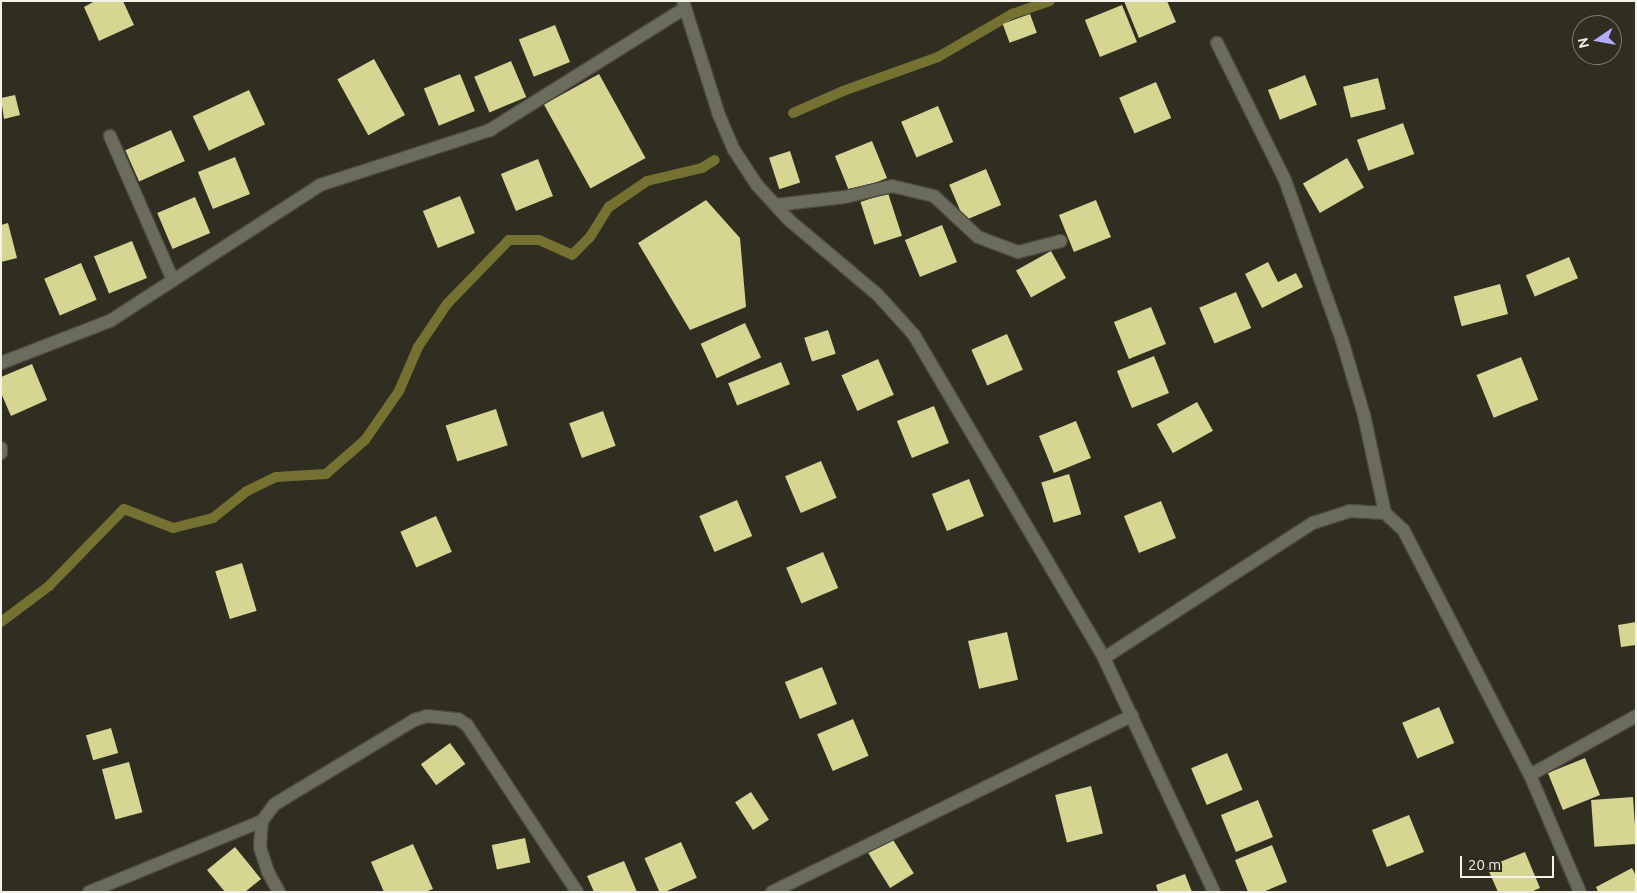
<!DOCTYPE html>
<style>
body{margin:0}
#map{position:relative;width:1637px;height:893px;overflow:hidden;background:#2f2e21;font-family:Ubuntu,sans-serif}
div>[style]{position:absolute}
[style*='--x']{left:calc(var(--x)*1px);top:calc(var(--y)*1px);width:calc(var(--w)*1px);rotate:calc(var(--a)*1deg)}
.stream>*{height:10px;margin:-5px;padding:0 5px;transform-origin:5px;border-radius:5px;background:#757231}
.building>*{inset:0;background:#d6d591;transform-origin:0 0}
.roads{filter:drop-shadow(1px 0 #4c4b40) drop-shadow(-1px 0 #4c4b40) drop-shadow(0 1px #4c4b40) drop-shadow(0 -1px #4c4b40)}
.minor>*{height:12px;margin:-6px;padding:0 6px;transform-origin:6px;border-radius:6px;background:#6c6c5c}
span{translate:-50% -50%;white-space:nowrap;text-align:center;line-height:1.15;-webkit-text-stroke:5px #2f2e21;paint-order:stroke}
.frame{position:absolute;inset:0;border:2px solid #f2f2e9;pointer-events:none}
.north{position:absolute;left:1572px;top:15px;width:50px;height:50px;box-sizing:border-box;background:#2f2e21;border:1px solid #7d7c71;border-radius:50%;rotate:258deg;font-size:14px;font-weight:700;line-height:20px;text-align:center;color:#f2f2e9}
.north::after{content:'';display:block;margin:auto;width:18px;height:22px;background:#b2adf9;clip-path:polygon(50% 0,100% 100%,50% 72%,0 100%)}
.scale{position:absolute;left:1460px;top:856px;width:94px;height:22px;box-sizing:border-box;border:2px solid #f2f2e9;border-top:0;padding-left:6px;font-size:15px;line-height:18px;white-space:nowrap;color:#f2f2e9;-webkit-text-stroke:4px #2f2e21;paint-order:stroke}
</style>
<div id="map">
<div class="stream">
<div style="--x:793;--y:113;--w:55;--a:-23.7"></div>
<div style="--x:843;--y:91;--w:101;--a:-19.7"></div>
<div style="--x:938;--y:57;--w:86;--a:-30.2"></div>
<div style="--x:1012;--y:14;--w:40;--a:-18.9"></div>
<div style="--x:1;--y:622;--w:60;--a:-36.9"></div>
<div style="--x:49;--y:586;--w:107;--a:-45.8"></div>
<div style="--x:124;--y:509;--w:53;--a:21.2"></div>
<div style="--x:173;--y:528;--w:41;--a:-14"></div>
<div style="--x:213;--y:518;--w:43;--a:-38.5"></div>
<div style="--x:247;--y:491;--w:32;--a:-26"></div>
<div style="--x:276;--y:477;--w:50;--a:-3.4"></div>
<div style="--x:326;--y:474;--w:52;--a:-41.1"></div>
<div style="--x:365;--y:440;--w:60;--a:-55.2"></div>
<div style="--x:399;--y:391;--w:48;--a:-66.6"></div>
<div style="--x:418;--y:347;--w:52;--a:-56"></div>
<div style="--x:447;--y:304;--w:89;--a:-45.9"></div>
<div style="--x:509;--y:240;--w:30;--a:0"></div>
<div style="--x:539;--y:240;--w:36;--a:24"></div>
<div style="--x:572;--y:255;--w:25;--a:-45"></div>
<div style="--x:590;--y:237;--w:36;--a:-58"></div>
<div style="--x:609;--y:207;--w:46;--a:-34.4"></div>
<div style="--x:647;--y:181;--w:57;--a:-13.3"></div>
<div style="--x:702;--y:168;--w:15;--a:-32"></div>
</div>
<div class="building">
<div style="clip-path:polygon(95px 1px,123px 1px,134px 25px,99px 41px,84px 7px)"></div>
<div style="clip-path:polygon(1124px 1px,1167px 1px,1176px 22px,1139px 38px)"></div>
<div style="left:1122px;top:5px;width:40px;height:40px;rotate:68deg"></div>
<div style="left:1030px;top:14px;width:20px;height:29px;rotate:70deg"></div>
<div style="left:555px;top:25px;width:40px;height:39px;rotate:68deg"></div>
<div style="left:374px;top:59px;width:64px;height:42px;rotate:61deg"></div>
<div style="left:511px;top:61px;width:39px;height:40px;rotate:67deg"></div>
<div style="left:460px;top:74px;width:40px;height:39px;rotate:68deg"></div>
<div style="left:599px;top:74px;width:96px;height:63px;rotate:61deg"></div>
<div style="left:1305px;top:75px;width:32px;height:40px;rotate:68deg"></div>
<div style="left:1378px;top:78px;width:32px;height:36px;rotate:76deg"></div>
<div style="left:1156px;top:82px;width:39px;height:40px;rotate:67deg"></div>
<div style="left:249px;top:90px;width:38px;height:62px;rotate:65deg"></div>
<div style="clip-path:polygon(15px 95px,20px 115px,4px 119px,1px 98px)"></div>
<div style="left:938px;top:106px;width:39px;height:40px;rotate:67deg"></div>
<div style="left:1403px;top:123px;width:33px;height:49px;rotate:70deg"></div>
<div style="left:171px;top:130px;width:34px;height:50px;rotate:66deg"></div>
<div style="left:872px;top:141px;width:40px;height:40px;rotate:68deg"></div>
<div style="left:790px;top:151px;width:33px;height:22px;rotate:72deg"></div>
<div style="left:235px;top:157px;width:40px;height:40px;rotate:68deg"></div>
<div style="left:1347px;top:158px;width:34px;height:51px;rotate:60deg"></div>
<div style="left:538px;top:159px;width:40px;height:40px;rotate:68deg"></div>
<div style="left:986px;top:169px;width:39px;height:40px;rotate:67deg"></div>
<div style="left:888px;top:193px;width:45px;height:29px;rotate:72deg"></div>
<div style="left:460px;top:196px;width:40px;height:40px;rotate:68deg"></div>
<div style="left:195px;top:197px;width:39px;height:41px;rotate:67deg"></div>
<div style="clip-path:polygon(706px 200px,740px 238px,746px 307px,690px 330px,638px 243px)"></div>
<div style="left:1096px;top:200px;width:40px;height:40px;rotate:68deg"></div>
<div style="clip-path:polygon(8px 223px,17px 258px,1px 262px,1px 225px)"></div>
<div style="left:942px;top:225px;width:40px;height:40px;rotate:68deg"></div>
<div style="left:132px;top:241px;width:40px;height:41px;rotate:68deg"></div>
<div style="left:1051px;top:251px;width:31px;height:40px;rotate:61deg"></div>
<div style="left:1569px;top:257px;width:23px;height:47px;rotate:67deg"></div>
<div style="clip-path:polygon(1268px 262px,1278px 282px,1296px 273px,1303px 287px,1262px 308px,1245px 274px)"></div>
<div style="left:81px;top:263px;width:40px;height:40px;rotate:67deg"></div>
<div style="left:1500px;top:284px;width:31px;height:48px;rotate:75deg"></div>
<div style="left:1236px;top:292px;width:39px;height:40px;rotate:67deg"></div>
<div style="left:1151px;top:307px;width:40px;height:40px;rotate:68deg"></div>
<div style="left:745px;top:323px;width:38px;height:49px;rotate:65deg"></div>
<div style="left:828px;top:330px;width:25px;height:25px;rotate:72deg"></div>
<div style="left:1007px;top:334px;width:39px;height:39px;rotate:66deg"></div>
<div style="left:1154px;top:356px;width:40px;height:40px;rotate:68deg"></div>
<div style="left:1521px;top:357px;width:46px;height:48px;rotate:68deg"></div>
<div style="left:878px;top:359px;width:39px;height:40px;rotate:66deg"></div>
<div style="left:781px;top:362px;width:24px;height:57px;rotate:68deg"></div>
<div style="clip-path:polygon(32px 364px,47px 400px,11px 416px,1px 393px,1px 377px)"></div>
<div style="left:1197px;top:402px;width:33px;height:46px;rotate:61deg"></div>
<div style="left:934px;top:406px;width:40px;height:40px;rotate:68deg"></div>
<div style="left:496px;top:409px;width:38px;height:53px;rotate:72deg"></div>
<div style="left:603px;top:411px;width:37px;height:36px;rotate:70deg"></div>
<div style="left:1076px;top:421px;width:40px;height:40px;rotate:68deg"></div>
<div style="left:821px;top:461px;width:40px;height:39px;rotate:67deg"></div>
<div style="left:1069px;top:474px;width:42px;height:29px;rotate:73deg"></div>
<div style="left:969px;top:479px;width:40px;height:40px;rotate:68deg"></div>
<div style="left:737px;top:500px;width:39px;height:41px;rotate:67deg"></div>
<div style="left:1161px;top:501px;width:40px;height:40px;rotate:68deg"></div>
<div style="left:436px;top:516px;width:39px;height:39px;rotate:66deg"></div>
<div style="left:823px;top:552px;width:39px;height:40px;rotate:67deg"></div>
<div style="left:242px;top:563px;width:50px;height:28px;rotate:73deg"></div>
<div style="clip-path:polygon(1636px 622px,1636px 645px,1621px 647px,1618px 625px)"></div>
<div style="left:1007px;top:632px;width:49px;height:40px;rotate:77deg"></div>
<div style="left:822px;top:667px;width:40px;height:40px;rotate:68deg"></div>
<div style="left:1439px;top:707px;width:39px;height:40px;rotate:67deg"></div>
<div style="left:853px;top:719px;width:40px;height:39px;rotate:67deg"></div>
<div style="left:111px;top:728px;width:26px;height:26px;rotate:74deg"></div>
<div style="left:450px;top:743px;width:26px;height:36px;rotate:54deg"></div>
<div style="left:1227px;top:753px;width:40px;height:39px;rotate:67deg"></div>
<div style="left:1585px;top:758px;width:40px;height:40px;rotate:68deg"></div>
<div style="left:129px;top:762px;width:52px;height:28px;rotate:75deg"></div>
<div style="left:1091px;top:786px;width:49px;height:37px;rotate:76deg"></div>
<div style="left:751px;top:792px;width:33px;height:19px;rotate:57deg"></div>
<div style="left:1633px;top:797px;width:47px;height:42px;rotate:86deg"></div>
<div style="left:1258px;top:800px;width:40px;height:40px;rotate:68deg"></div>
<div style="left:1409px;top:815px;width:40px;height:40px;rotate:68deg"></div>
<div style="left:890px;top:835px;width:45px;height:28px;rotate:58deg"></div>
<div style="left:525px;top:838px;width:25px;height:34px;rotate:78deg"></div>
<div style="left:681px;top:842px;width:39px;height:40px;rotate:66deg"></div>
<div style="clip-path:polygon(413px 844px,433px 889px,425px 892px,384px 892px,371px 862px)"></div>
<div style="clip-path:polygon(1272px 845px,1287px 882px,1263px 892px,1248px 892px,1235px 860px)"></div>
<div style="clip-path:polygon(235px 847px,261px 879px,245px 892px,225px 892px,207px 870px)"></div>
<div style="clip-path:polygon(1525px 852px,1540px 888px,1531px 892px,1498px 892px,1487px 867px)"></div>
<div style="clip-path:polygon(624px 861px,637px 892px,594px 892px,587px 876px)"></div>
<div style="clip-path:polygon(1632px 868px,1636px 876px,1636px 892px,1598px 892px,1596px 887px)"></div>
<div style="clip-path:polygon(1185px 874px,1192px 892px,1158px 892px,1156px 885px)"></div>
</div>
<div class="roads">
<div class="minor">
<div style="--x:683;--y:1;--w:120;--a:72.5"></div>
<div style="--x:719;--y:115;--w:38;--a:67"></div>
<div style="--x:734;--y:150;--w:42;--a:56.7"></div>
<div style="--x:757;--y:185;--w:47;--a:47.6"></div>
<div style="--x:789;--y:220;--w:115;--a:40.1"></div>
<div style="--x:877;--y:294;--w:55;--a:47.9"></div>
<div style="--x:914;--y:335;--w:375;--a:59.5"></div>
<div style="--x:1104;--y:658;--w:259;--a:64.8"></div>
<div style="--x:1217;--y:43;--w:153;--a:63.6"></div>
<div style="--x:1285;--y:180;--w:170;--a:70.4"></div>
<div style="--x:1342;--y:340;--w:78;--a:73.7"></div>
<div style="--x:1364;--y:415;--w:100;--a:77.9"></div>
<div style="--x:110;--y:136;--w:155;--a:66.4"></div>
<div style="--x:776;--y:205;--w:69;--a:-6.6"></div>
<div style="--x:845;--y:197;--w:48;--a:-13.2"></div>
<div style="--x:892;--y:186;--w:43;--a:13.4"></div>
<div style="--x:934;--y:196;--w:60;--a:43"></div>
<div style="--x:978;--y:237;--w:43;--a:20.6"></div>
<div style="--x:1018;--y:252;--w:44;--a:-14.3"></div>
<div style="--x:1;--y:363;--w:117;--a:-21.1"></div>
<div style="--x:110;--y:321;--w:250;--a:-32.9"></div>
<div style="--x:320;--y:185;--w:179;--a:-17.9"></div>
<div style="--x:490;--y:130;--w:230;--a:-32"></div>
<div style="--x:1;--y:448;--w:5;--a:90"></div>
<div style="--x:1104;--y:658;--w:249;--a:-32.9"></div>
<div style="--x:1313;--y:523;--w:38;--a:-18"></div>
<div style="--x:1349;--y:511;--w:36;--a:3"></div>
<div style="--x:1385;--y:513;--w:26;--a:43"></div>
<div style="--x:1404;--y:531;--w:275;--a:62.7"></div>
<div style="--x:1530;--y:775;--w:127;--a:66.9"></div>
<div style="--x:1530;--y:775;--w:121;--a:-29.1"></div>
<div style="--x:89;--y:892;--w:187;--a:-22.3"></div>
<div style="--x:279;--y:892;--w:23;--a:-119"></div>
<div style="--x:268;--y:872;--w:26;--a:-108"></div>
<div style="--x:260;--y:847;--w:26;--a:-86"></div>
<div style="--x:262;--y:821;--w:21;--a:-53"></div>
<div style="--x:275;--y:804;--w:162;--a:-31.1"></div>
<div style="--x:414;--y:720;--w:14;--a:-17"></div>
<div style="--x:427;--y:716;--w:31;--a:6"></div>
<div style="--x:458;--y:719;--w:11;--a:34"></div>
<div style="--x:467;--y:725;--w:200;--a:56.6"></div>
<div style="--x:772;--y:892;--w:401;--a:-26.1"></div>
</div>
</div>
<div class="frame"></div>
<div class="north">N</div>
<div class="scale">20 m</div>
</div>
